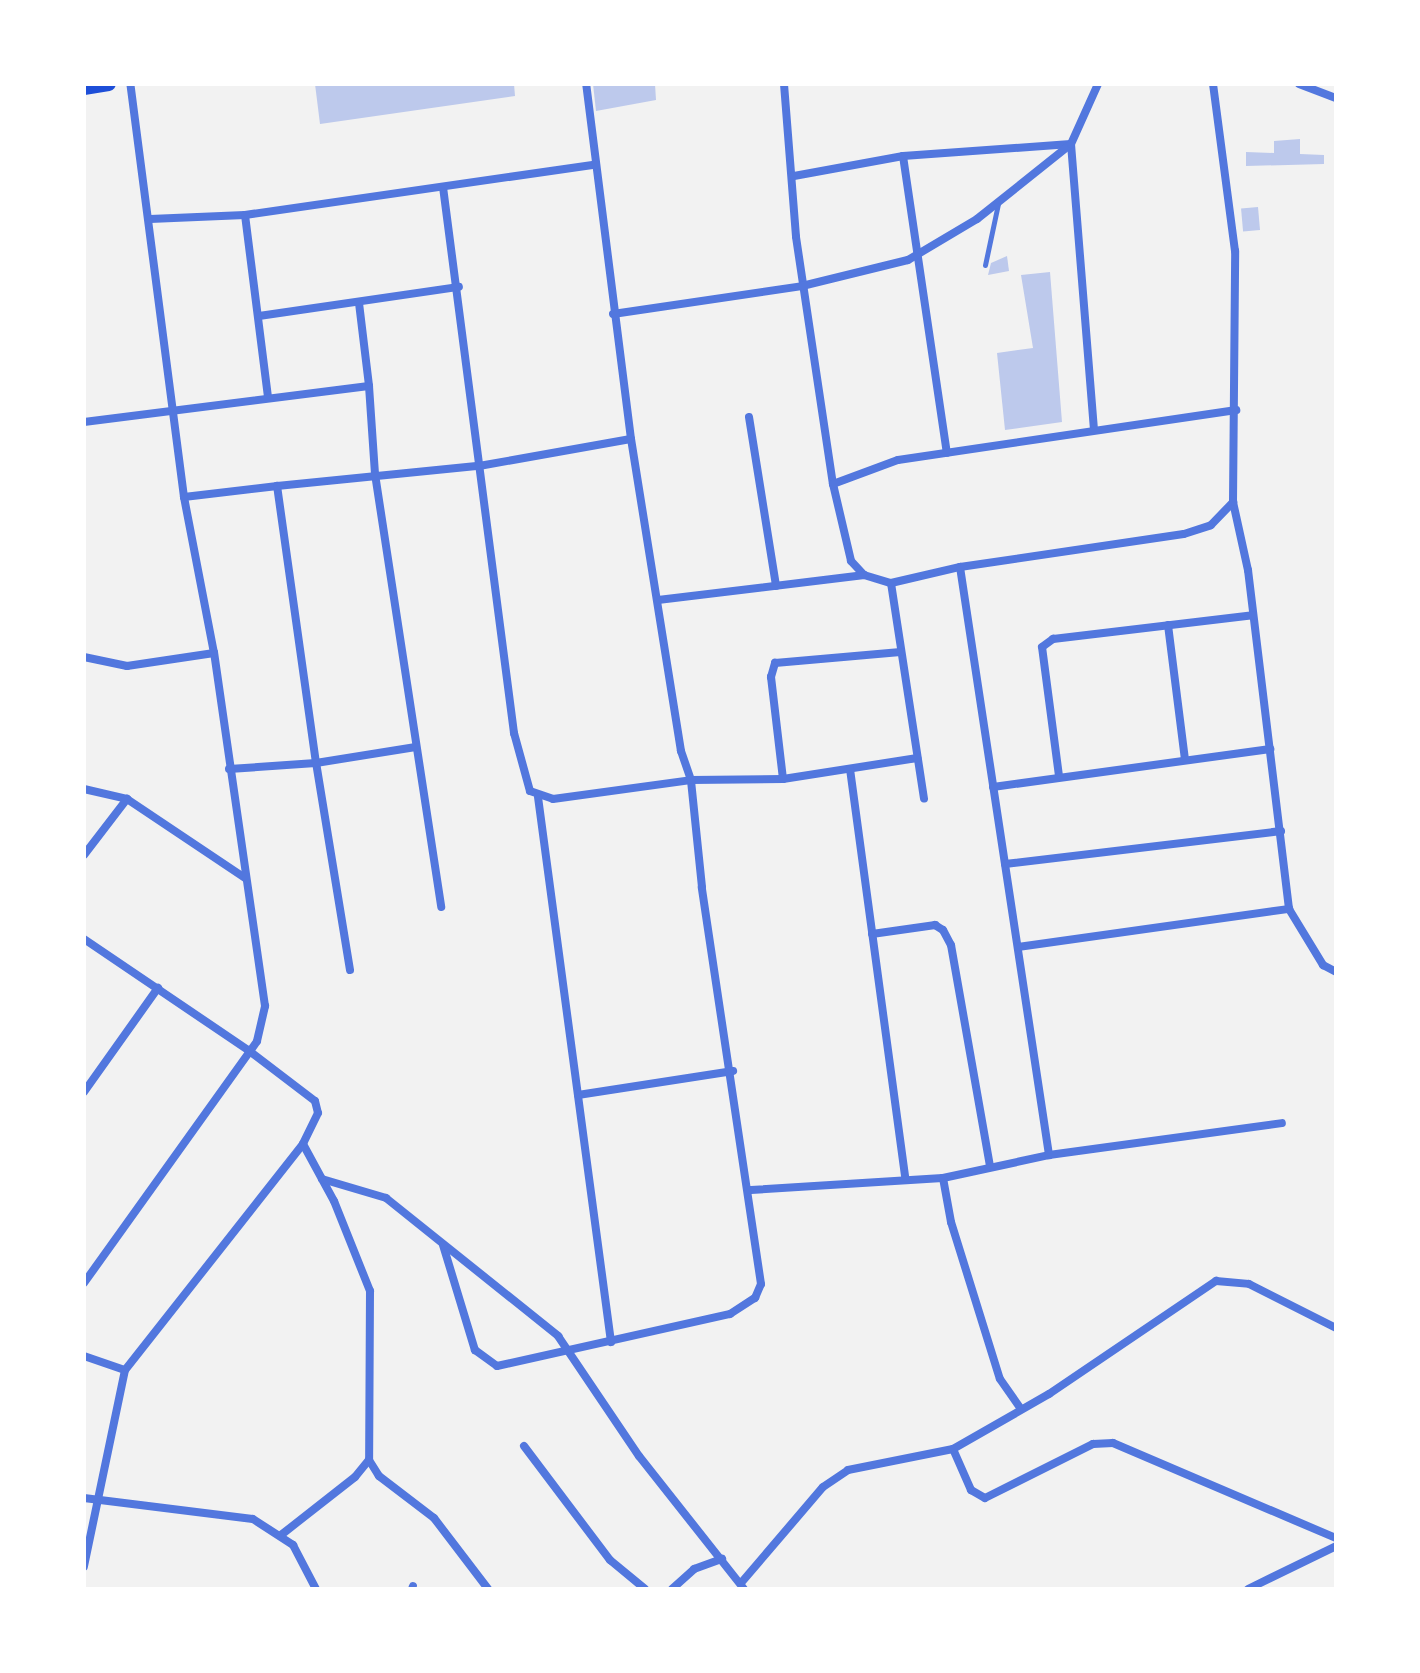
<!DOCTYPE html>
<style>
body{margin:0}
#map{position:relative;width:1420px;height:1673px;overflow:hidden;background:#f2f2f2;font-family:"Roboto Condensed",sans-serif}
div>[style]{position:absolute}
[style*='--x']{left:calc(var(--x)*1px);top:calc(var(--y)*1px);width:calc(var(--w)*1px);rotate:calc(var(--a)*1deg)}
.building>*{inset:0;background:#bdc9ec;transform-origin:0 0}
.service>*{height:5px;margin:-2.5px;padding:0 2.5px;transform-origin:2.5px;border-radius:2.5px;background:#5277de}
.minor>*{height:8px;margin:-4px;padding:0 4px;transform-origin:4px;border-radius:4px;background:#5277de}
.secondary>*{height:14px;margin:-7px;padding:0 7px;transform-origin:7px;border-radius:7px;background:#1d4ed8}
span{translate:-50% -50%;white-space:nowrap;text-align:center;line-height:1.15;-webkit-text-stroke:6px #fff;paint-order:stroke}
.frame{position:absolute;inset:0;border:86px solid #fff;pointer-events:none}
</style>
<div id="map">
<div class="building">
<div style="clip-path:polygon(315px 84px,514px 84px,515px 96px,320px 124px)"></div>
<div style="clip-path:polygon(593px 84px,655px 84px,656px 100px,596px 111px)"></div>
<div style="clip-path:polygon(1300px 139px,1300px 154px,1324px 155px,1324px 164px,1246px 166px,1246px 152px,1274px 153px,1274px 141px)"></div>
<div style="left:1258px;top:207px;width:23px;height:17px;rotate:85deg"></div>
<div style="clip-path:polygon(1007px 256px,1009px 271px,988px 275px,991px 263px)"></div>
<div style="clip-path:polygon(1050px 272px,1062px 422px,1005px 430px,997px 353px,1033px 348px,1021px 275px)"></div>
</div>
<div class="service">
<div style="--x:985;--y:265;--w:62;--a:-78"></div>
</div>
<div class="minor">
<div style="--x:784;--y:84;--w:153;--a:85.5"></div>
<div style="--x:796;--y:237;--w:250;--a:81.5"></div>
<div style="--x:833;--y:484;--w:79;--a:76.8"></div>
<div style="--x:851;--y:561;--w:19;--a:47"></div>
<div style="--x:864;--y:575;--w:28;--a:17"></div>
<div style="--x:891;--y:583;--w:218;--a:81.3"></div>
<div style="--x:1299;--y:84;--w:40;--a:21"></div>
<div style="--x:903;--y:156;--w:300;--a:81.6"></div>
<div style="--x:794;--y:176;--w:111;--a:-10.4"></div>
<div style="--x:903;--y:156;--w:168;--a:-4.1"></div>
<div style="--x:1071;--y:144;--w:285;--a:85.4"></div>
<div style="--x:443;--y:187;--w:551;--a:82.59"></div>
<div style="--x:514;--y:733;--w:60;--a:74.6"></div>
<div style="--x:530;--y:791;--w:24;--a:19"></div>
<div style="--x:553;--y:799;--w:139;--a:-7.8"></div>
<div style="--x:691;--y:780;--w:92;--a:-0.6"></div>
<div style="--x:783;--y:779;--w:136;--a:-8.9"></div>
<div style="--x:245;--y:215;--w:184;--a:82.8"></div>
<div style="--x:150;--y:219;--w:95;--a:-2.4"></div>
<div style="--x:245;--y:215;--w:351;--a:-8.2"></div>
<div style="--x:359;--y:303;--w:84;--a:83.1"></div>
<div style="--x:613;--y:314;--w:191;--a:-8.4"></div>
<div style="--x:802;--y:286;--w:109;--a:-13.8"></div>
<div style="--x:908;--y:260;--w:80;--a:-30.7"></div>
<div style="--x:977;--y:219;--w:120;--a:-38.6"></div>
<div style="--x:1071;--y:144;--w:66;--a:-65.8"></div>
<div style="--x:259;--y:316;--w:202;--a:-8.3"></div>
<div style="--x:749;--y:417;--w:171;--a:80.9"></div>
<div style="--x:84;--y:422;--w:287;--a:-7.2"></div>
<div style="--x:369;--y:386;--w:88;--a:86.1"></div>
<div style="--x:375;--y:474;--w:438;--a:81.3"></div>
<div style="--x:833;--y:484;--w:69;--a:-20.3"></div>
<div style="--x:898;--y:460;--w:342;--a:-8.4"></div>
<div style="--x:184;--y:497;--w:94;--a:-6.7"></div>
<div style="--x:1233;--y:502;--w:70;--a:77.6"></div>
<div style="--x:1248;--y:570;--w:341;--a:83.1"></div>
<div style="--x:1289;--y:909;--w:66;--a:58.7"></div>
<div style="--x:1323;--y:965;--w:15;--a:28"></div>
<div style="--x:960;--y:567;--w:595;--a:81.39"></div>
<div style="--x:891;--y:583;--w:71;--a:-13.1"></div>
<div style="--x:960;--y:567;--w:226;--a:-8.4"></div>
<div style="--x:1184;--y:534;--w:28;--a:-18"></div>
<div style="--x:1211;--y:525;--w:32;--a:-46"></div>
<div style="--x:1233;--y:502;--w:251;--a:-89.5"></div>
<div style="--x:1235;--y:251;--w:168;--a:-97.5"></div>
<div style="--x:658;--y:600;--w:208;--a:-6.9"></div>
<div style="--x:1168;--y:625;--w:136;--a:82.8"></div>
<div style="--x:84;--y:657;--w:44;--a:11.8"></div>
<div style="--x:127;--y:666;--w:88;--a:-8.5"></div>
<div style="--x:229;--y:769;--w:87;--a:-3.9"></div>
<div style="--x:316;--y:763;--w:280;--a:-98"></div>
<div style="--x:277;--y:486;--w:203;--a:-5.7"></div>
<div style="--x:479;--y:466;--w:154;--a:-10.1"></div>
<div style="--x:850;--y:769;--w:412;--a:82.3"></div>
<div style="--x:1059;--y:776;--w:130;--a:-97.5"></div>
<div style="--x:1042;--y:647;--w:14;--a:-36"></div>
<div style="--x:1053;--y:639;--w:201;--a:-6.8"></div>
<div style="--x:783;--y:779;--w:103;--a:-96.7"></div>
<div style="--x:771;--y:677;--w:15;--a:-74"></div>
<div style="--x:775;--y:663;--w:126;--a:-5"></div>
<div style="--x:993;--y:787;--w:280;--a:-7.8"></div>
<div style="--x:84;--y:789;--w:44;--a:13.1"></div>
<div style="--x:127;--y:799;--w:142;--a:33.8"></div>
<div style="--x:538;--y:797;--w:550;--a:82.37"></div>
<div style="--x:84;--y:855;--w:71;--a:-52.5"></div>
<div style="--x:1005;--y:864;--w:278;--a:-6.8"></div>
<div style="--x:872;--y:934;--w:64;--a:-8.1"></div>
<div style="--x:935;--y:925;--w:9;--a:32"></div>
<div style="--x:943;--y:930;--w:17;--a:62"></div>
<div style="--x:951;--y:945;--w:224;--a:80"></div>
<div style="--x:84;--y:939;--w:198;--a:34.1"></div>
<div style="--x:248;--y:1050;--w:84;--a:37.3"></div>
<div style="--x:315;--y:1101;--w:12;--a:76"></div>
<div style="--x:318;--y:1113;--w:34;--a:116"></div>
<div style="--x:303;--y:1144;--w:288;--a:128.2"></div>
<div style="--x:125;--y:1370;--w:201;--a:101.8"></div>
<div style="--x:1018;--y:947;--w:274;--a:-8"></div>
<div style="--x:350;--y:970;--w:210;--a:-99.3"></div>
<div style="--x:316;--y:763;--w:101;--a:-9.1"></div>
<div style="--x:84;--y:1092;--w:128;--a:-54.6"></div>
<div style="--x:578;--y:1095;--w:157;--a:-8.8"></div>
<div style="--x:303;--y:1144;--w:65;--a:61.5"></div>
<div style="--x:334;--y:1201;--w:97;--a:68.2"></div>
<div style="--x:370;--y:1291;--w:169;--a:90.3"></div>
<div style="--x:369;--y:1460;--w:19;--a:58"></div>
<div style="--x:379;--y:1476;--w:69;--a:37.4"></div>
<div style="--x:434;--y:1518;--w:89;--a:52.7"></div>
<div style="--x:943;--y:1178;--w:108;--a:-12.2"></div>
<div style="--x:1049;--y:1155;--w:235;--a:-7.8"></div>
<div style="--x:322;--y:1179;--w:67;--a:16.5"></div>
<div style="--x:386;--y:1198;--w:221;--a:38.7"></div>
<div style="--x:558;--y:1336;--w:145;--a:56"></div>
<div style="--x:639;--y:1456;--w:169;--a:51.7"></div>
<div style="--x:751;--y:1190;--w:192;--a:-3.6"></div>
<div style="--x:943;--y:1178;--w:45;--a:79.7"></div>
<div style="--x:951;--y:1222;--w:164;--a:72.7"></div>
<div style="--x:1000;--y:1379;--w:35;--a:55"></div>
<div style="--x:443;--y:1245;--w:110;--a:73.1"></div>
<div style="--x:475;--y:1350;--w:27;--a:36"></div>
<div style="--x:497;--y:1366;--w:239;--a:-12.6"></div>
<div style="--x:730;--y:1314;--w:30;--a:-33"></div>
<div style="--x:755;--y:1298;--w:15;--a:-67"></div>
<div style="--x:761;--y:1284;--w:401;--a:-98.5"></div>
<div style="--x:702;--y:887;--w:108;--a:-95.9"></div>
<div style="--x:691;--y:780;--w:31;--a:-109"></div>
<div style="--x:681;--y:751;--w:316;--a:-99.1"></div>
<div style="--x:631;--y:439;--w:358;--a:-97.2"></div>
<div style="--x:84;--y:1283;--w:297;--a:-54.4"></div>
<div style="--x:257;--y:1041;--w:36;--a:-77"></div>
<div style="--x:265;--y:1006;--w:357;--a:-98.2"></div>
<div style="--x:214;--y:653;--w:159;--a:-100.9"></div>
<div style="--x:184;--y:497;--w:417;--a:-97.4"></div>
<div style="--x:84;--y:1356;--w:43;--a:18.9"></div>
<div style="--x:524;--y:1446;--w:143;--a:53"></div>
<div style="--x:610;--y:1560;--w:45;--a:39.6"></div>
<div style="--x:953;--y:1449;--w:45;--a:66.3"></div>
<div style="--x:971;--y:1490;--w:16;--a:30"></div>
<div style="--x:985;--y:1498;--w:121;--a:-26.6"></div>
<div style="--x:1093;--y:1444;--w:20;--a:-3"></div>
<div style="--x:1113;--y:1443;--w:242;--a:23.1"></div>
<div style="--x:84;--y:1498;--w:170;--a:7.1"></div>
<div style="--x:253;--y:1519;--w:48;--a:33"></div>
<div style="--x:293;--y:1545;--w:50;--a:62.4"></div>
<div style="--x:281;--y:1535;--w:94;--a:-38.1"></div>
<div style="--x:355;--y:1477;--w:22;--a:-51"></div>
<div style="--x:741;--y:1583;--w:126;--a:-49.5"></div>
<div style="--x:823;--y:1487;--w:30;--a:-34"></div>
<div style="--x:848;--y:1470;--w:107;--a:-11.3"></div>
<div style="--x:953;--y:1449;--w:111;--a:-29.8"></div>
<div style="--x:1049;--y:1394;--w:202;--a:-34.1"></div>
<div style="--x:1216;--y:1281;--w:33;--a:5"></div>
<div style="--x:1249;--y:1284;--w:97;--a:26.8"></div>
<div style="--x:412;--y:1589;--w:3;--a:-72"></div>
<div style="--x:672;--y:1589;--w:30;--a:-42"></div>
<div style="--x:694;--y:1569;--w:30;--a:-20"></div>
<div style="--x:1248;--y:1589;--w:98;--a:-26"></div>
</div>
<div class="secondary">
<div style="--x:84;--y:88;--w:25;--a:-9"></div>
</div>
<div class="frame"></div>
</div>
